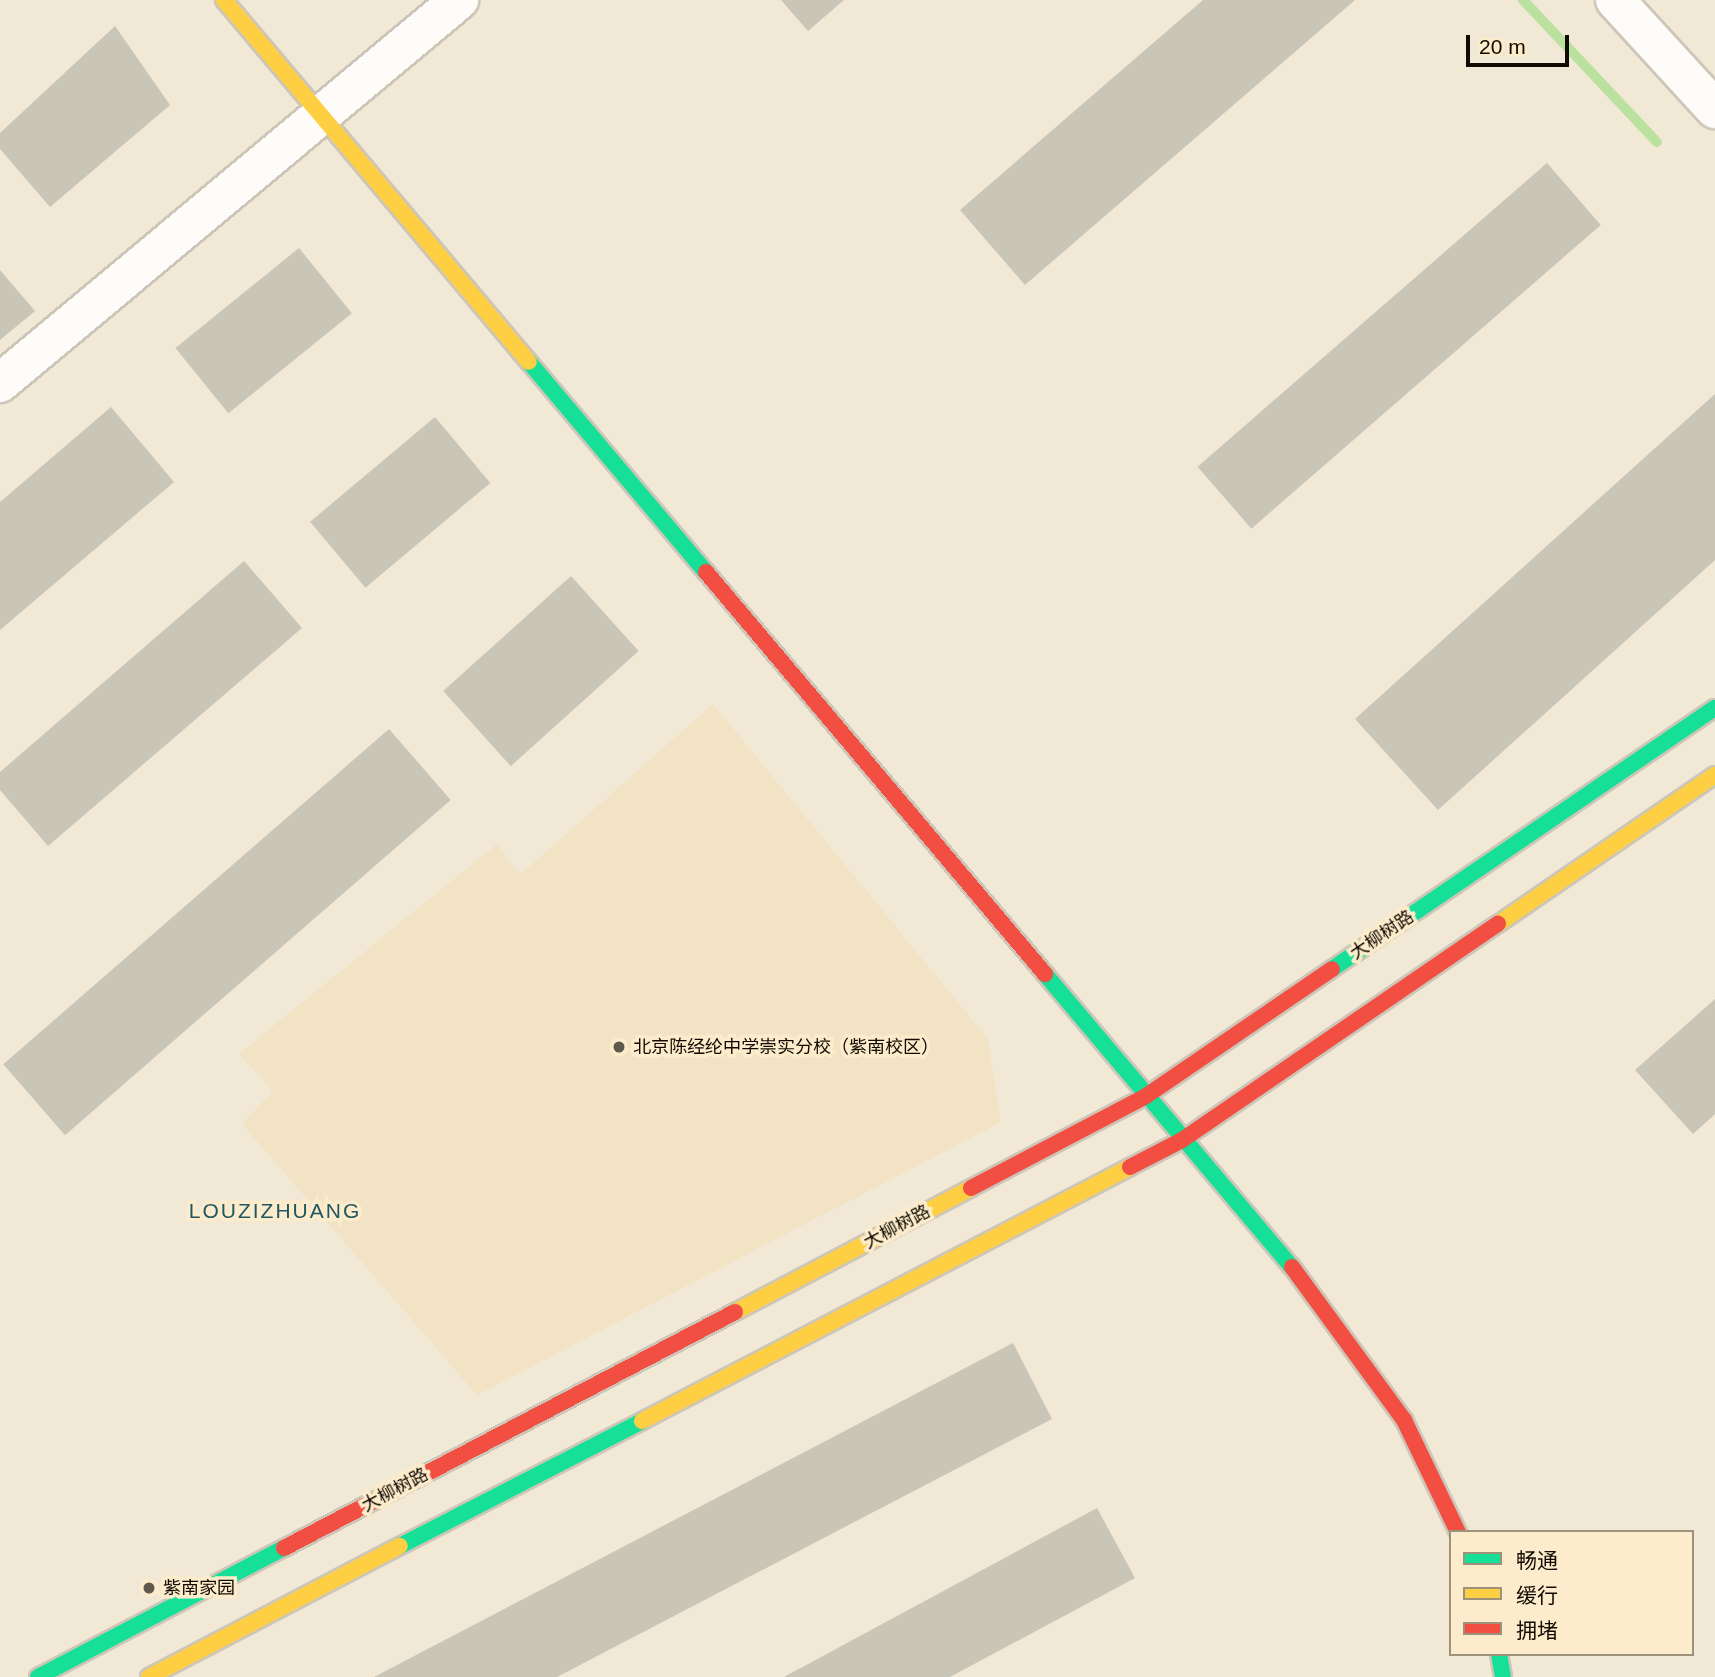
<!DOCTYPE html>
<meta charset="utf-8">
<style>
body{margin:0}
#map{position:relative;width:1715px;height:1677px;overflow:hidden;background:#f1e8d6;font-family:Helvetica,"Noto Sans SC",sans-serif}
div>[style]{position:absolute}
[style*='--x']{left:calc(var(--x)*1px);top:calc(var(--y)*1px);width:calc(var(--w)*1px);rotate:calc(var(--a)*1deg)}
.built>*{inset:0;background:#f2e3c5}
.stream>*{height:10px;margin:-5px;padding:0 5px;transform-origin:5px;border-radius:5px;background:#bbe19f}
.building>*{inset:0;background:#c9c5b7;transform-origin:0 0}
.roads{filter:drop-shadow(2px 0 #cdc6b8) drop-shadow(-2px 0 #cdc6b8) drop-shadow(0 2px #cdc6b8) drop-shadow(0 -2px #cdc6b8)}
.street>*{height:38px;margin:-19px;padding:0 19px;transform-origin:19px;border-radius:19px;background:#fdfcf9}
.fast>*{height:16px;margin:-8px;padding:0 8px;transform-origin:8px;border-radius:8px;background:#16e098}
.slow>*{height:16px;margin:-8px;padding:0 8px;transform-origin:8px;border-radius:8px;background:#ffcf43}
.jam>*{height:16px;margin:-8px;padding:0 8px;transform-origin:8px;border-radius:8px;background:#f24e42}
.dots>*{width:19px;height:19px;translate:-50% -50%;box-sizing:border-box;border:4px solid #fceccb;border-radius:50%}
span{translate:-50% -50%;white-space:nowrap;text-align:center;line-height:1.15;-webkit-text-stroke:7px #fceccb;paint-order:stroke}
.street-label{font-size:18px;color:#100a02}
.poi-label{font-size:18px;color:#100a02}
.left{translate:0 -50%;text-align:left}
.quarter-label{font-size:21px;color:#1f5762;letter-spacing:2px}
.legend{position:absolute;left:1449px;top:1530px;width:245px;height:126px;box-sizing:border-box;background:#fceccb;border:2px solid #9e927b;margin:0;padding:9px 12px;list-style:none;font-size:21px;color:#100a02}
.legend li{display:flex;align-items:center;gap:14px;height:35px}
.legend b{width:35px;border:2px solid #9e927b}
.scale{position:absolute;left:1466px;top:35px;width:103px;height:32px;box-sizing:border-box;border:4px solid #100a02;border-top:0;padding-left:9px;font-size:21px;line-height:24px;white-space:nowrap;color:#100a02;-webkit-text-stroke:5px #fceccb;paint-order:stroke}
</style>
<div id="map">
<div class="built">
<div style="clip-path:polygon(713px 704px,988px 1039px,1001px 1122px,477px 1395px,242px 1124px,273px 1091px,239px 1054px,497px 844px,520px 875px)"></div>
</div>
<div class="stream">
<div style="--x:1523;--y:0;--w:195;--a:46.7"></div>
</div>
<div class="building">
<div style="clip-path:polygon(781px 0,844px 0,808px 31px)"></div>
<div style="clip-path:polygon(1203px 0,1355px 0,1025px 285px,960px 210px)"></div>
<div style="clip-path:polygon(115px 26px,170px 105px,50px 207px,0 149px,0 133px)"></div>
<div style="left:1547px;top:163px;width:82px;height:463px;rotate:49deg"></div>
<div style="left:299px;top:248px;width:84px;height:159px;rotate:51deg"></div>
<div style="clip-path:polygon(0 270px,35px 311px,0 340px)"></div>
<div style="clip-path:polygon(1715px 394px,1715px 560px,1438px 810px,1355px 719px)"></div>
<div style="clip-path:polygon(111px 407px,174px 482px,0 630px,0 502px)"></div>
<div style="left:435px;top:417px;width:86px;height:163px;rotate:50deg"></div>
<div style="clip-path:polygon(244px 561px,302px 628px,48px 846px,0 790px,0 772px)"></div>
<div style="left:571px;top:576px;width:101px;height:172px;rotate:48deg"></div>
<div style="left:389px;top:729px;width:94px;height:511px;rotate:49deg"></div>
<div style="clip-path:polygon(1715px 999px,1715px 1114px,1693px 1134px,1635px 1070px)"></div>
<div style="clip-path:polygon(1013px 1343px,1052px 1419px,557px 1677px,374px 1677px)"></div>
<div style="clip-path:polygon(1097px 1508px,1135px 1578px,950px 1677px,784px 1677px)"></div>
</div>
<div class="roads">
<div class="street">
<div style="--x:1615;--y:0;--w:148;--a:47.5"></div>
<div style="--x:0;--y:383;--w:598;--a:-39.84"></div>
</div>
<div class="fast">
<div style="--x:529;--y:362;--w:275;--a:49.9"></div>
<div style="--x:1332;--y:969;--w:463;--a:-34.3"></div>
<div style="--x:1045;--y:974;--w:383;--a:49.9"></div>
<div style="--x:400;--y:1546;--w:272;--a:-27.3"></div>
<div style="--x:1499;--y:1654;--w:23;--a:80"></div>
<div style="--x:38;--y:1677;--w:278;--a:-27.7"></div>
</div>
<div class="slow">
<div style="--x:224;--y:0;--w:473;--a:49.9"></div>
<div style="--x:1498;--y:924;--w:263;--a:-34.5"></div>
<div style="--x:735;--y:1312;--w:267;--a:-27.7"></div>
<div style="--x:642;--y:1421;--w:550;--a:-27.5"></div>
<div style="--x:149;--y:1677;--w:283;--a:-27.6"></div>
</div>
<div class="jam">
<div style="--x:706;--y:572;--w:526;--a:49.86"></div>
<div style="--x:1130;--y:1167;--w:59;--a:-27.4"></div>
<div style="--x:1182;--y:1140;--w:383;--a:-34.4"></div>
<div style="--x:971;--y:1188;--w:198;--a:-27.7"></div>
<div style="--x:1146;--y:1096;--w:225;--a:-34.3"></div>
<div style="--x:1292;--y:1267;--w:190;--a:53.8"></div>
<div style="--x:1404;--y:1420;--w:124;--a:64.3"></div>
<div style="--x:284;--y:1548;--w:509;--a:-27.62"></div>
</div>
</div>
<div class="dots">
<div style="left:619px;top:1047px;background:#5f584c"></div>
<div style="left:149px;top:1588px;background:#5f584c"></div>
</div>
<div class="street-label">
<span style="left:1382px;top:935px;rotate:-34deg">大柳树路</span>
<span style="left:897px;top:1227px;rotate:-28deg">大柳树路</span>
<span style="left:395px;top:1490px;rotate:-28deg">大柳树路</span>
</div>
<div class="poi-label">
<span class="left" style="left:633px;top:1047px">北京陈经纶中学崇实分校（紫南校区）</span>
<span class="left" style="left:163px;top:1588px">紫南家园</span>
</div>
<div class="quarter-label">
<span style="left:275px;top:1211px">LOUZIZHUANG</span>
</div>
<ul class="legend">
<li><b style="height:9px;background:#16e098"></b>畅通</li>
<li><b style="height:9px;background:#ffcf43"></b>缓行</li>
<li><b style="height:9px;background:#f24e42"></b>拥堵</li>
</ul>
<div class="scale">20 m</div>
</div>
